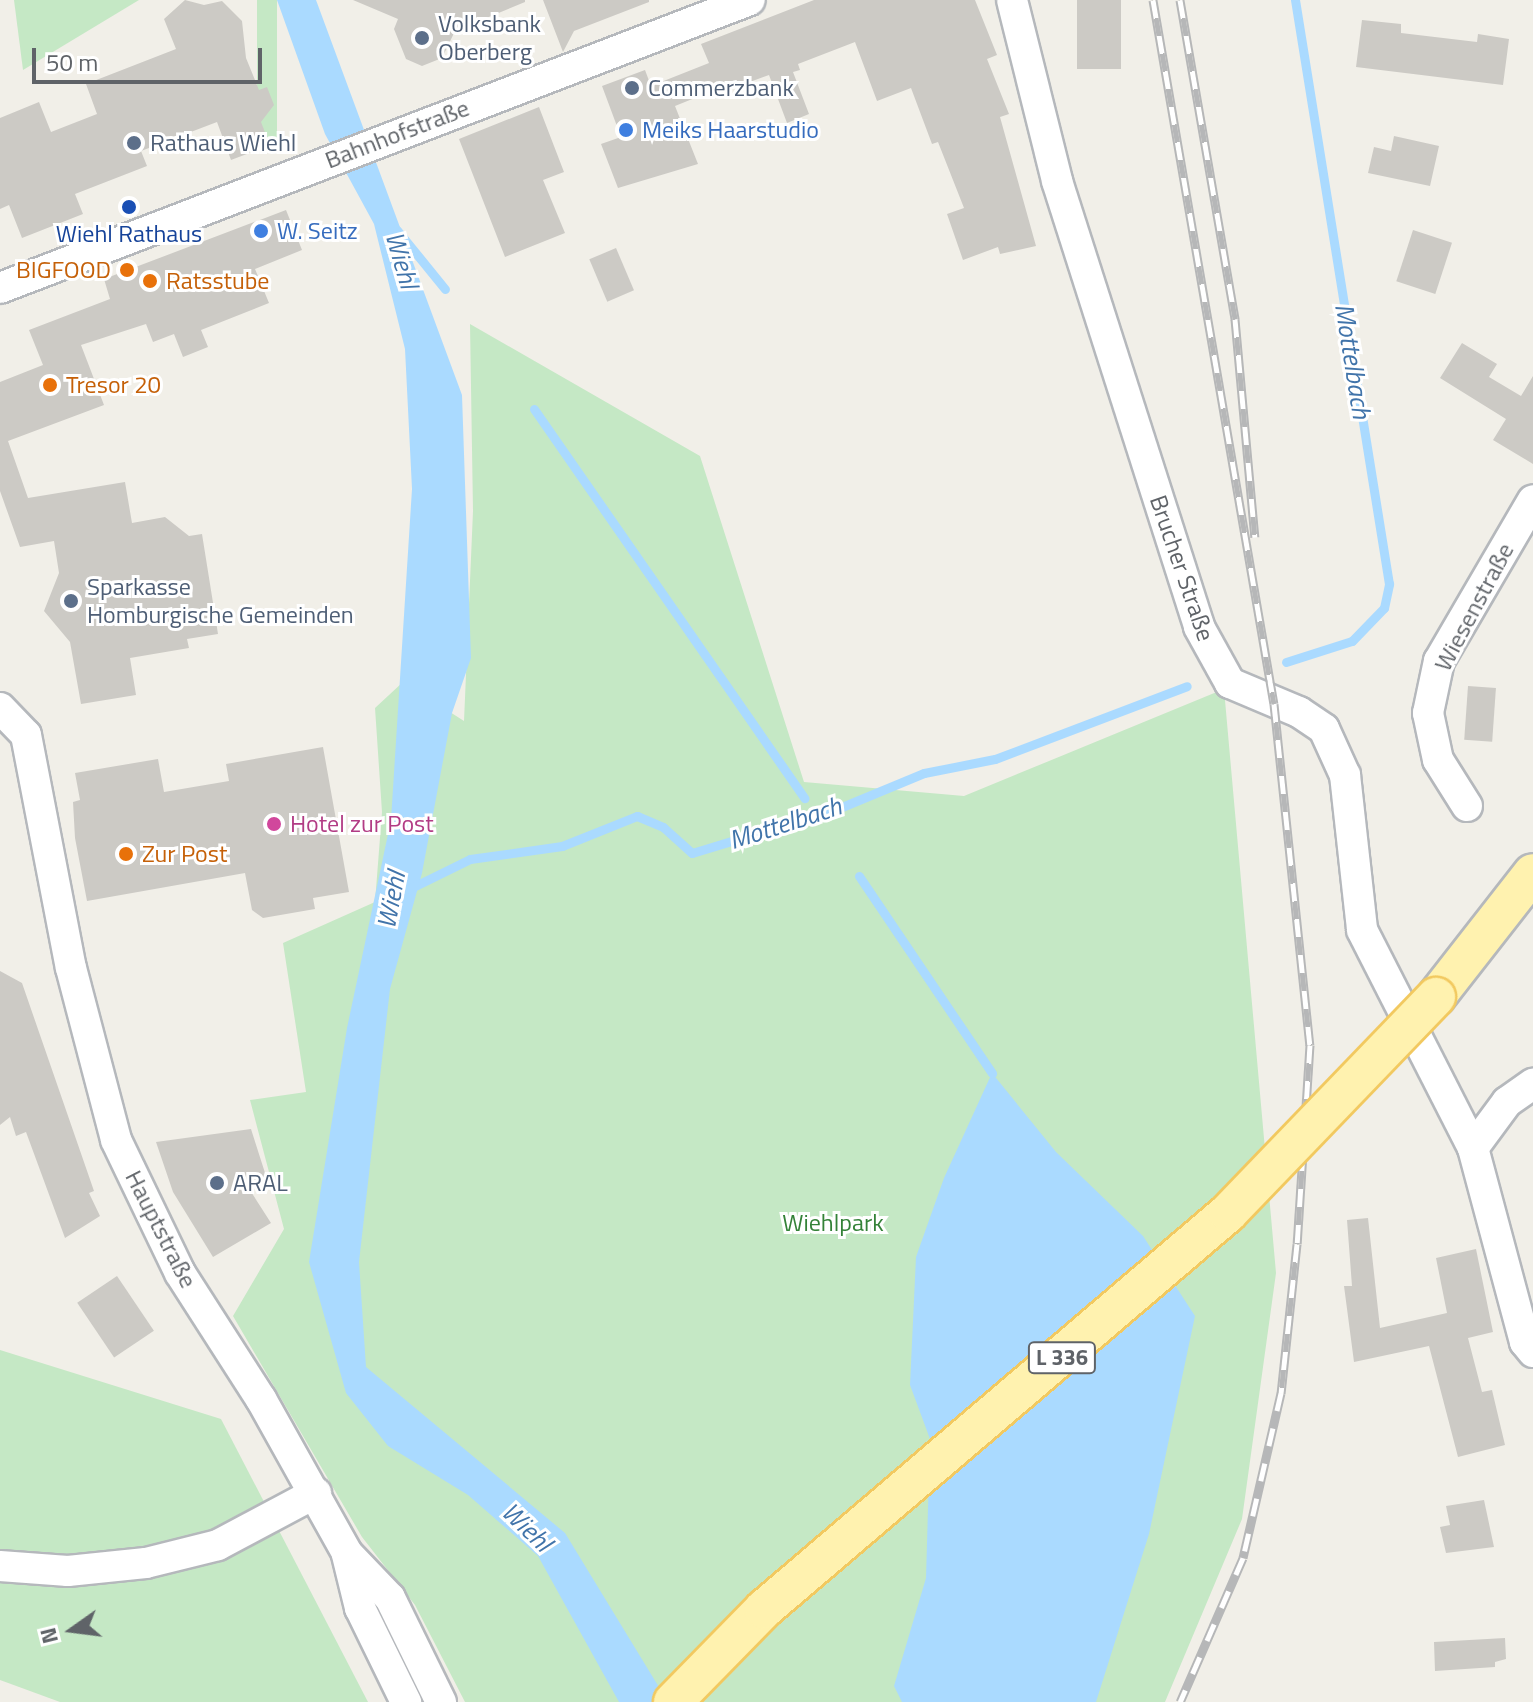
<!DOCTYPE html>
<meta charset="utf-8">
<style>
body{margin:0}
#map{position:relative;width:1533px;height:1702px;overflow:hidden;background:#f1efe8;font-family:"Titillium Web",sans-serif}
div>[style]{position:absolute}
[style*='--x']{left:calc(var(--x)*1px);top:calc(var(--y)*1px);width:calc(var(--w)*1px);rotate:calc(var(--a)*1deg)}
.green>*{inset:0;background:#c5e8c5;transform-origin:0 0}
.water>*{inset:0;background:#aadaff}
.stream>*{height:9px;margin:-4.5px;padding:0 4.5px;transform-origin:4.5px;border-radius:4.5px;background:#aadaff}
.building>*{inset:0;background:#cccac5;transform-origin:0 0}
.roads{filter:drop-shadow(2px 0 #b5b8bc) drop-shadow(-2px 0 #b5b8bc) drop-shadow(0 2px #b5b8bc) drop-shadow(0 -2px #b5b8bc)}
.minor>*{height:30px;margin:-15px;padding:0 15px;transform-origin:15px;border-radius:15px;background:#fff}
.major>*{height:38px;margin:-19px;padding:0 19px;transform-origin:19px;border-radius:19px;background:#fff2af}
.rail>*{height:9px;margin-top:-4.5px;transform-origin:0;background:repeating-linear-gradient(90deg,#fff 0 18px,#b6b7b8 0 36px);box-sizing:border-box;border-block:2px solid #b6b7b8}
.bridges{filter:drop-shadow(2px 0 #f2c960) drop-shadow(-2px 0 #f2c960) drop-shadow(0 2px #f2c960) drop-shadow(0 -2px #f2c960)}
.major-bridge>*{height:38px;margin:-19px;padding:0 19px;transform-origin:19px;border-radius:19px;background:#fff2af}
.dots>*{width:22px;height:22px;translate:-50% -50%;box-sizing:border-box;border:4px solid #fff;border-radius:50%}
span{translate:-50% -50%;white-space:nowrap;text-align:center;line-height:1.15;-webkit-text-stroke:6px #fff;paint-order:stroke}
.shield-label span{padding:2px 6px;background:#fff;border:2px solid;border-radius:6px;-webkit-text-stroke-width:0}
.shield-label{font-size:22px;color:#5f6368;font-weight:700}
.service-label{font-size:24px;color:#4e5e75}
.left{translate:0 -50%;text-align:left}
.shop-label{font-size:24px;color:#366cbe}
.street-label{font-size:24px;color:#5f6368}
.transit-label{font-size:24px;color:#164399}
.food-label{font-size:24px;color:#c56008}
.right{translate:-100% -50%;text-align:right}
.hotel-label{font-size:24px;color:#b23c85}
.park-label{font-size:24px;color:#348238}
.water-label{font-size:26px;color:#4174aa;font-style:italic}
.north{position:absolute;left:32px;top:1590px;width:80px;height:80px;-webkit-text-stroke:6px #fff;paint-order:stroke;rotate:256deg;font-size:22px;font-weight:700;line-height:32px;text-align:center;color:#5f6368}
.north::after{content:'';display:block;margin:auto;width:28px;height:36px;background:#5f6368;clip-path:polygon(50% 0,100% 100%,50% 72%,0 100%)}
.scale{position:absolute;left:32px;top:48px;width:230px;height:36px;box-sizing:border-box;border:4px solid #5f6368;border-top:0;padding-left:10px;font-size:24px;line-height:28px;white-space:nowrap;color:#5f6368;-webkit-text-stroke:6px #fff;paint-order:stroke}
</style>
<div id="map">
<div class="green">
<div style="clip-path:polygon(14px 0,139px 0,23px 70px)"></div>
<div style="left:257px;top:0;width:20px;height:147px"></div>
<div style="clip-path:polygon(470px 324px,700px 456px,804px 782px,964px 796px,1224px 689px,1276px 1273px,1242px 1519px,1165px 1702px,465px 1702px,415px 1605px,362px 1537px,233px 1316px,284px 1229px,250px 1100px,306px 1092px,283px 943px,375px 902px,382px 812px,375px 708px,403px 682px,464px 721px,473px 511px)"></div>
<div style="clip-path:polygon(0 1350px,221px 1419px,368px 1702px,60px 1702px,0 1680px)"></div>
</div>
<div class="water">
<div style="clip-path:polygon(277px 0,316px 0,462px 395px,471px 658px,452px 713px,422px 873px,390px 989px,359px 1262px,366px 1367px,565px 1533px,668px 1702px,619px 1702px,538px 1556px,468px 1495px,388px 1446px,346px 1393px,309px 1262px,347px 1028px,391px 820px,412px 489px,405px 349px,374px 224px,325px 134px)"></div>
<div style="clip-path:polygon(992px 1073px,1056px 1152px,1143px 1236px,1195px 1316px,1149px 1534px,1096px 1702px,902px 1702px,894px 1686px,926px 1578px,930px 1439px,910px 1385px,916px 1257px,944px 1178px)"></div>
</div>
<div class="stream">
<div style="--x:397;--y:230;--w:76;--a:50.9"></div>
<div style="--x:534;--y:409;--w:474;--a:55.2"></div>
<div style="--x:1286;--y:662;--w:69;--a:-17.7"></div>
<div style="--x:1352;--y:641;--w:46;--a:-45.9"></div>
<div style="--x:1384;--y:608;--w:25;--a:-78"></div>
<div style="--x:1389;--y:584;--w:592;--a:-99.14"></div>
<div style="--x:859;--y:876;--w:238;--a:56"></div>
<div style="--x:409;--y:889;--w:68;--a:-26.2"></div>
<div style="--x:470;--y:859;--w:93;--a:-8"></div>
<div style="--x:562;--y:846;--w:81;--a:-21.8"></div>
<div style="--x:637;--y:816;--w:28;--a:23"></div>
<div style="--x:663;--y:827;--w:39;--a:42"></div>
<div style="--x:692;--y:853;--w:152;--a:-16.9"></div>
<div style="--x:837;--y:809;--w:94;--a:-22.5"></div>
<div style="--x:924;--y:773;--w:72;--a:-11.2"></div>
<div style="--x:995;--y:759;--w:205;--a:-20.8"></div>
</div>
<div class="building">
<div style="clip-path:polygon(185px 0,204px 5px,222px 1px,242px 21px,246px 58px,259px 90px,267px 87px,274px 105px,261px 122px,270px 145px,231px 160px,217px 122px,141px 151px,147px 166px,75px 194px,83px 214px,22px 238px,9px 205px,0 209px,0 118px,39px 102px,51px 132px,97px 114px,86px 84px,176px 49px,164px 19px)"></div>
<div style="clip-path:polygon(353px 0,525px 0,525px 2px,455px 31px,442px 58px,422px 66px,406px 59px,394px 29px,398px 19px)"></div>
<div style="clip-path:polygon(543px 0,649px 0,649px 2px,574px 31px,563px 52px)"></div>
<div style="clip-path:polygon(814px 0,975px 0,997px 55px,987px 59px,1009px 114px,1000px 117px,1036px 246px,1000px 254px,998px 247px,963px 260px,947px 214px,964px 208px,938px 142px,932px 144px,911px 88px,877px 101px,855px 42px,798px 64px,800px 70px,793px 72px,809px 114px,787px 123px,769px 75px,739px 86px,737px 81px,675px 106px,698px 164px,618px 188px,601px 144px,621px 137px,602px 86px,645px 70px,651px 86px,709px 63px,701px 44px)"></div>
<div style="left:1077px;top:0;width:44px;height:69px"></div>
<div style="clip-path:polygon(1362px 20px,1401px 24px,1401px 33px,1477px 42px,1478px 34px,1509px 39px,1503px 85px,1356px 67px)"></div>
<div style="clip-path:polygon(539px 107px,564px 172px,543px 180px,565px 233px,505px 257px,459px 139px)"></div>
<div style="clip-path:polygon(1394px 136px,1439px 146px,1430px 186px,1368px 173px,1374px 147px,1391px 151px)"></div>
<div style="clip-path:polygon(286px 210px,302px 250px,255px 269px,269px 303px,201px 330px,208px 347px,183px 357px,174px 334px,153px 342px,146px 324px,81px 345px,104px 405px,8px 441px,28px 498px,125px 482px,132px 523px,165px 517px,189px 536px,202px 534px,218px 634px,187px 639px,189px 648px,130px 658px,136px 695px,81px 704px,70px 642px,44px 611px,59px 573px,54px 541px,20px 547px,0 491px,0 382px,43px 365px,29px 330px,110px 299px,104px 279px)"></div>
<div style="left:1413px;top:230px;width:41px;height:54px;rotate:18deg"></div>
<div style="left:616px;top:248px;width:46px;height:29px;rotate:67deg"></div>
<div style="clip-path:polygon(1462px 343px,1497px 364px,1489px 377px,1521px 396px,1533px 376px,1533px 464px,1493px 440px,1506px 419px,1440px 378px)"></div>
<div style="left:1468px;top:686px;width:28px;height:54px;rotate:4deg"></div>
<div style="clip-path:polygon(323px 747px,349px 892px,313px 898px,315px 909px,263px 918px,252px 910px,245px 873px,87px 901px,75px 838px,73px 802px,80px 800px,75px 773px,158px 759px,164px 792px,229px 781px,226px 764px)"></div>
<div style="clip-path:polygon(0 971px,22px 983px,94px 1191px,89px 1193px,100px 1216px,65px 1238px,26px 1132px,16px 1136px,10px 1117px,0 1125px)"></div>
<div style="clip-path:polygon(251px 1129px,266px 1176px,246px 1184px,271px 1223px,213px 1257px,173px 1192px,156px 1142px)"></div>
<div style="clip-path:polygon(1368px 1218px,1380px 1328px,1447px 1313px,1436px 1258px,1476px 1249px,1493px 1332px,1468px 1338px,1482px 1392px,1492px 1390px,1505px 1445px,1458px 1457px,1429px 1346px,1354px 1362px,1344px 1286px,1352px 1286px,1347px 1220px)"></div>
<div style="left:117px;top:1276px;width:66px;height:48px;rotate:56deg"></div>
<div style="clip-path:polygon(1484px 1500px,1494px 1547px,1446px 1553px,1440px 1527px,1450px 1525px,1446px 1506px)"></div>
<div style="clip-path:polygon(1505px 1638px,1506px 1659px,1495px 1662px,1495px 1667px,1435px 1671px,1434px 1642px)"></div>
</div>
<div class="roads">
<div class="minor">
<div style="--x:1012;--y:0;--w:187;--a:76"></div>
<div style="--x:1057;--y:181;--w:468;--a:72.3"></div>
<div style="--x:1199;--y:627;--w:64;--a:61"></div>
<div style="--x:1230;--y:683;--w:75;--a:22.8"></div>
<div style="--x:1299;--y:712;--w:30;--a:34"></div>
<div style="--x:1324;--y:729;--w:51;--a:65.5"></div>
<div style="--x:1345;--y:775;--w:156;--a:83.7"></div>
<div style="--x:1362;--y:930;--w:245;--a:63"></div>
<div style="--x:1473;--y:1148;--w:201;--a:75"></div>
<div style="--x:1525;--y:1342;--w:13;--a:51"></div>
<div style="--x:0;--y:288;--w:803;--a:-21.01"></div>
<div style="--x:0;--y:708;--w:37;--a:46"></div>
<div style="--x:26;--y:735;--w:237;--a:79.1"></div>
<div style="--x:71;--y:968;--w:178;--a:75.3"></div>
<div style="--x:116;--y:1140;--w:148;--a:64.3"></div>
<div style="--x:180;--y:1273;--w:150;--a:57.3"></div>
<div style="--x:261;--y:1399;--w:176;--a:60.8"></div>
<div style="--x:347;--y:1553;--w:62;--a:46.3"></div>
<div style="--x:390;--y:1598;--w:116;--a:63.9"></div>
<div style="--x:1467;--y:806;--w:54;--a:-122.2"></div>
<div style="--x:1438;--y:760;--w:48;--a:-102"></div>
<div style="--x:1428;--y:713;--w:53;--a:-78.1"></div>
<div style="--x:1439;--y:661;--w:186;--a:-59.7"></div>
<div style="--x:1473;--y:1148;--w:57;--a:-53.5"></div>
<div style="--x:1507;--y:1102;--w:32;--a:-35"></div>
<div style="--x:347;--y:1555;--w:55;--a:76.2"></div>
<div style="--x:360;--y:1608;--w:105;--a:63.9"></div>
<div style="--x:0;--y:1566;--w:68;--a:4.2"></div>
<div style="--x:68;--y:1571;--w:78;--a:-5.9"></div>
<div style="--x:146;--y:1563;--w:74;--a:-14"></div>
<div style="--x:218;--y:1545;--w:111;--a:-28"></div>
</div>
<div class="major">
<div style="--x:1436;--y:997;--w:157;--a:-52"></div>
</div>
</div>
<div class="rail">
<div style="--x:1153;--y:0;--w:714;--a:80.25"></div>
<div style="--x:1274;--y:704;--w:343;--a:84"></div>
<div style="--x:1310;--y:1045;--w:199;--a:93.7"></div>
<div style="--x:1297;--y:1244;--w:150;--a:96.1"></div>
<div style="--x:1281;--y:1393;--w:169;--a:103"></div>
<div style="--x:1243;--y:1558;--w:157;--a:113.6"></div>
<div style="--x:1180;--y:0;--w:324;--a:80.2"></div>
<div style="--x:1235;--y:319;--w:219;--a:84.8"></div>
</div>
<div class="bridges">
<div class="major-bridge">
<div style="--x:673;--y:1702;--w:130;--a:-45.6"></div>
<div style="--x:764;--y:1609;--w:610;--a:-40.48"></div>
<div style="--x:1228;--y:1213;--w:300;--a:-46.1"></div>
</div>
</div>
<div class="dots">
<div style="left:422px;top:38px;background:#5c6f8a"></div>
<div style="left:632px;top:88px;background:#5c6f8a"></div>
<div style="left:626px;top:130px;background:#3f7fe0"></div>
<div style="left:134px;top:143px;background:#5c6f8a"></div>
<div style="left:129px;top:207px;background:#1a4fb4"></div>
<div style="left:261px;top:231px;background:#3f7fe0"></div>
<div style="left:127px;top:270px;background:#e8710a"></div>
<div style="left:150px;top:281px;background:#e8710a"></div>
<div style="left:50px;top:385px;background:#e8710a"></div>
<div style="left:71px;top:601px;background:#5c6f8a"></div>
<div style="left:274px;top:824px;background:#d1479c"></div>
<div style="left:126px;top:854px;background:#e8710a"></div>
<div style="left:217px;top:1183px;background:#5c6f8a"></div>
</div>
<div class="shield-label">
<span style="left:1062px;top:1358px">L 336</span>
</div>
<div class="service-label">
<span class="left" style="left:438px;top:38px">Volksbank<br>Oberberg</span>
<span class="left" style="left:648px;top:88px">Commerzbank</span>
<span class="left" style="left:150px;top:143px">Rathaus Wiehl</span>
<span class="left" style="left:87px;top:601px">Sparkasse<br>Homburgische Gemeinden</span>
<span class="left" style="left:233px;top:1183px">ARAL</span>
</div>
<div class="shop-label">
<span class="left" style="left:642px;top:130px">Meiks Haarstudio</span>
<span class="left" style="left:277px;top:231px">W. Seitz</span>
</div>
<div class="street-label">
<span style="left:397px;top:134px;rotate:-21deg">Bahnhofstraße</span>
<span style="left:1182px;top:568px;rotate:71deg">Brucher Straße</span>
<span style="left:1474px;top:607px;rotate:-62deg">Wiesenstraße</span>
<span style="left:161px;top:1229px;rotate:63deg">Hauptstraße</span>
</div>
<div class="transit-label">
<span style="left:129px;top:234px">Wiehl Rathaus</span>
</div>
<div class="food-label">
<span class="right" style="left:111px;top:270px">BIGFOOD</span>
<span class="left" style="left:166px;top:281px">Ratsstube</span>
<span class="left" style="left:66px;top:385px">Tresor 20</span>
<span class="left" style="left:142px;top:854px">Zur Post</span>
</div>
<div class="hotel-label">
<span class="left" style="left:290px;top:824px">Hotel zur Post</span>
</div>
<div class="park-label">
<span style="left:833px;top:1223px">Wiehlpark</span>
</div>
<div class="water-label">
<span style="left:402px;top:260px;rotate:74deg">Wiehl</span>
<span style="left:1353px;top:361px;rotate:81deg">Mottelbach</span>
<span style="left:785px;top:823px;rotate:-18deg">Mottelbach</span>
<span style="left:391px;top:900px;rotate:-79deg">Wiehl</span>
<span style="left:527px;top:1527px;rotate:44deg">Wiehl</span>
</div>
<div class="north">N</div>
<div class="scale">50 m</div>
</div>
